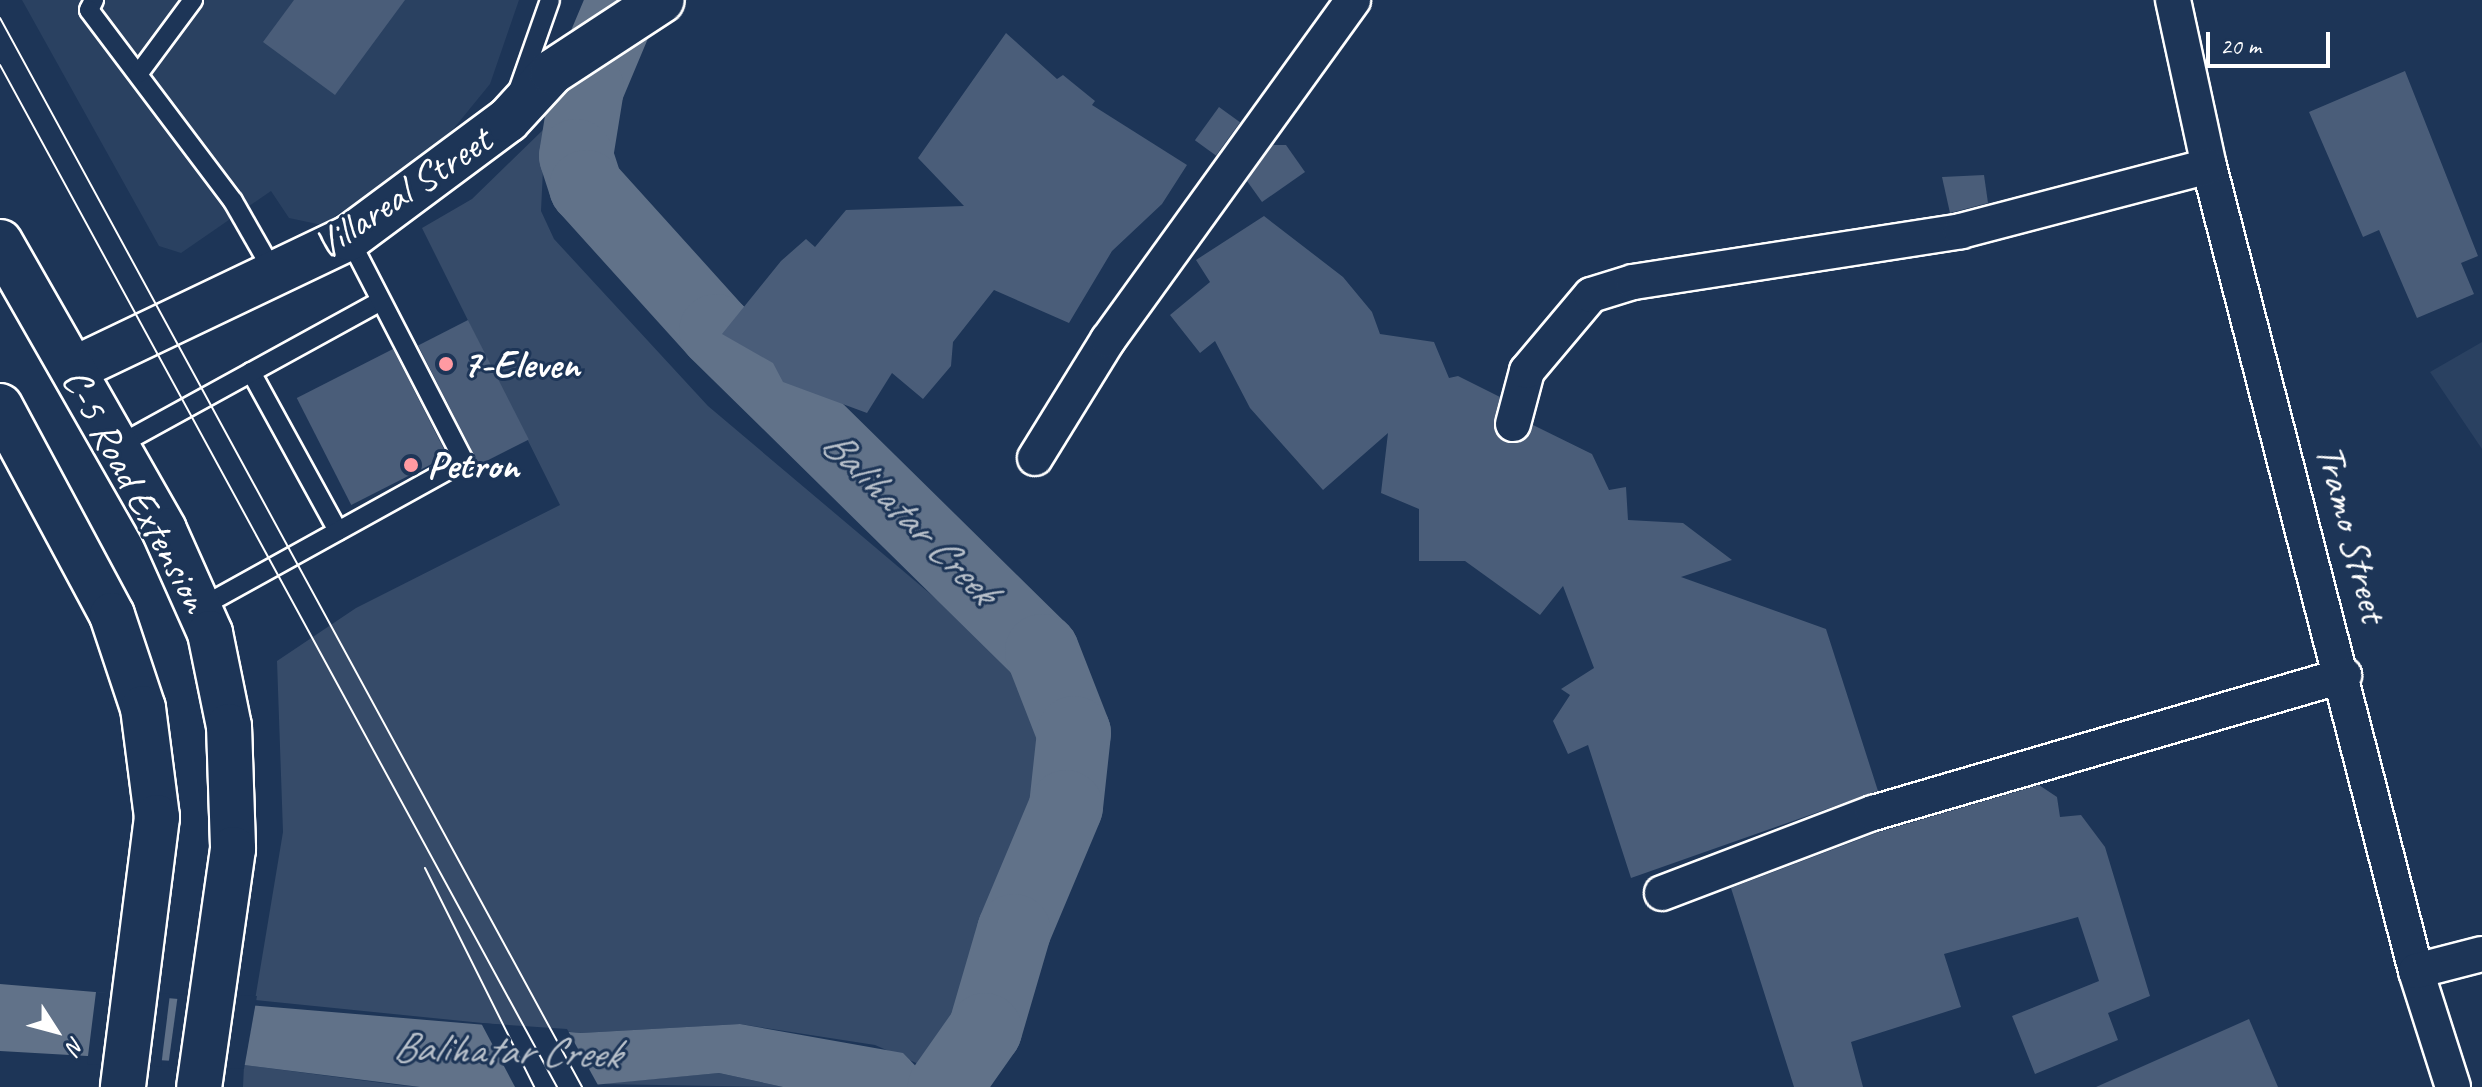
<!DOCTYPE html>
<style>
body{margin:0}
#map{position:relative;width:2482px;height:1087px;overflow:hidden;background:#1d3557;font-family:Caveat,sans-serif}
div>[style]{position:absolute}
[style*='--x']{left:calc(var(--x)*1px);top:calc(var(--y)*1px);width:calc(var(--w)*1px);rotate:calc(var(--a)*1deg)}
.built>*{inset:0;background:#2a4161}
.green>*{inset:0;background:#364b69}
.water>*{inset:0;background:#617289}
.pier>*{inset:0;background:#1d3557}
.river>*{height:74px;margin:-37px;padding:0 37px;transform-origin:37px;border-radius:37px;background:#617289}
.building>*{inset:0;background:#4a5d79;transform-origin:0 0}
.roads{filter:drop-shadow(2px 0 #fff) drop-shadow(-2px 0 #fff) drop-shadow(0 2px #fff) drop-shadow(0 -2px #fff)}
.lane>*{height:18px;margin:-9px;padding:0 9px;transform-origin:9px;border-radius:9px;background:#1d3557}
.street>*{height:34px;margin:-17px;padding:0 17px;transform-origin:17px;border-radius:17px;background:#1d3557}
.secondary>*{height:44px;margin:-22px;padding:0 22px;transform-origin:22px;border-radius:22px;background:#1d3557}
.primary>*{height:44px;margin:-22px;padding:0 22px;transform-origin:22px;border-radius:22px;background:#1d3557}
.tram>*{height:2px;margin:-1px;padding:0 1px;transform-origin:1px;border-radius:1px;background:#fff}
.dots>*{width:22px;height:22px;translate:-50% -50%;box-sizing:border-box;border:4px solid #1d3557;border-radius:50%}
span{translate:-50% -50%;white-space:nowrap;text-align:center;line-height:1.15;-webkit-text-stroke:6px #1d3557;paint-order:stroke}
.street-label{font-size:40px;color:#fff}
.poi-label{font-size:40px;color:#fff;font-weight:700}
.left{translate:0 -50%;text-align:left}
.water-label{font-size:42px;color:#b8c0ca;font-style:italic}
.north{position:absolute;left:16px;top:991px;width:80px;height:80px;-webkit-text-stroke:6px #1d3557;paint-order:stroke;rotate:126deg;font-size:22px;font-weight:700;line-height:32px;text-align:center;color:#fff}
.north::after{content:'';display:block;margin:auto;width:28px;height:36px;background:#fff;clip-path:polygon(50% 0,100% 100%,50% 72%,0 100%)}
.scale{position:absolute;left:2206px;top:32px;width:124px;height:36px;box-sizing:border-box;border:4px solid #fff;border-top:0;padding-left:10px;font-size:24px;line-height:28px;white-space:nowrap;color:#fff;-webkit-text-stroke:6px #1d3557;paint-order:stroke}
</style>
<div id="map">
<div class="built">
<div style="clip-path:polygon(22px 0,519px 0,490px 84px,437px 149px,322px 225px,289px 218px,271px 191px,181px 253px,159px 246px)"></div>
<div style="clip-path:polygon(2482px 342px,2482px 449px,2430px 372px)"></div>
</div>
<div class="green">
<div style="clip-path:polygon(545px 128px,541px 211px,554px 239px,708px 406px,992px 646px,1026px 679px,1042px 718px,1045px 758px,972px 985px,951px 1032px,923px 1066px,875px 1045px,740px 1024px,581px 1033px,255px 1000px,283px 832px,277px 661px,356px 608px,560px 505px,422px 228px,472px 199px)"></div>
<div style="clip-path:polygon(244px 1065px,398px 1085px,420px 1087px,243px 1087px)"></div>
<div style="clip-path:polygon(719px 1073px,783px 1087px,598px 1084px)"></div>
</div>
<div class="water">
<div style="clip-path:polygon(0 984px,581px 1033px,740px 1024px,903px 1053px,936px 1087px,783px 1087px,719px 1073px,572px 1087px,420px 1087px,244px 1065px,0 1051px)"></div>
</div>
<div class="pier">
<div style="clip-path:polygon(96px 992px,170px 994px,161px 1067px,87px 1064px)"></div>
<div style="clip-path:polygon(178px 994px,257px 996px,244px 1069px,168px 1067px)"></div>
<div style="clip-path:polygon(481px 1023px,567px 1029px,599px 1087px,515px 1087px)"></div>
</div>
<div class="river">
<div style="--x:624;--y:0;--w:95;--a:112.8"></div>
<div style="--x:587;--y:88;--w:69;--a:99.2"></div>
<div style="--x:576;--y:156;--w:33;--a:72"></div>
<div style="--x:586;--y:187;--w:194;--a:47.9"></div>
<div style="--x:716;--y:331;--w:457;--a:44.5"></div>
<div style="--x:1042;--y:651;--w:88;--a:68.7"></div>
<div style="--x:1074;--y:733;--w:74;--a:96.2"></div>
<div style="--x:1066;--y:807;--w:134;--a:112.8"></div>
<div style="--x:1014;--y:931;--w:103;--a:106.3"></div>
<div style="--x:985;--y:1030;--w:70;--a:125.1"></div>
</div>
<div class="building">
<div style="clip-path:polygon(294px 0,405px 0,335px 95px,263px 42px)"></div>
<div style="clip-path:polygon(1006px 33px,1057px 79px,1063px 75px,1095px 101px,1092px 105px,1187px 165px,1162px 204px,1112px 251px,1069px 323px,994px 290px,953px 342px,951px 366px,923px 399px,892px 373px,867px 413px,783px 382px,773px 363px,722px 334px,781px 261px,806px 239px,815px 247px,846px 210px,964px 206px,918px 158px)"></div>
<div style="clip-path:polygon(2405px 71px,2478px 256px,2461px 263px,2474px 294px,2417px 318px,2379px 230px,2363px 237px,2309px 112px)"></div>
<div style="left:1219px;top:107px;width:26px;height:41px;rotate:36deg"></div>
<div style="clip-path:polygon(1273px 145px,1286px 145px,1305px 172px,1262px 202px,1247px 181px)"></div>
<div style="clip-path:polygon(1984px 175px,1988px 203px,1950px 213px,1942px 177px)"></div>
<div style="clip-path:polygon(1264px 216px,1343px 277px,1372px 312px,1380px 334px,1434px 342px,1449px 378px,1458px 376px,1500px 397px,1494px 420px,1500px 439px,1519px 443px,1533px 425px,1592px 454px,1609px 490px,1626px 487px,1628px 520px,1683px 523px,1732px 560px,1681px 577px,1826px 629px,1878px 791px,1631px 878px,1588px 745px,1568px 754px,1553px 721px,1570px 695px,1561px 689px,1594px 668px,1563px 586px,1540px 615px,1465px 561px,1419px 561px,1419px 509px,1381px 493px,1388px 433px,1323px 490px,1250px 408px,1215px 341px,1200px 353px,1170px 315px,1210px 282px,1196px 260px)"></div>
<div style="left:468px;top:320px;width:134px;height:56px;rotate:63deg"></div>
<div style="left:393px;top:349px;width:120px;height:108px;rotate:63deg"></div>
<div style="clip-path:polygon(2039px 785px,2057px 797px,2060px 817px,2081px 815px,2105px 847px,2150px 996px,2108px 1013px,2118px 1040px,2035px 1074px,2012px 1016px,2099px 981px,2078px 917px,1944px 954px,1961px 1007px,1851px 1042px,1863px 1087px,1794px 1087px,1731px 888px,1879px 832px)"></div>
<div style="clip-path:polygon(2249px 1019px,2278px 1087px,2096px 1087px)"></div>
</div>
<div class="roads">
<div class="lane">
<div style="--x:94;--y:0;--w:11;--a:117"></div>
<div style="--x:89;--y:10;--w:239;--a:53"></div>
<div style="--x:233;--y:201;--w:83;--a:60.3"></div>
<div style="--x:139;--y:73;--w:91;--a:-53.5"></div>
<div style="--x:518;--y:91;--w:96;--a:-70.6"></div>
<div style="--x:251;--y:372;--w:181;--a:61.3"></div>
<div style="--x:117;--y:446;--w:301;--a:-28.8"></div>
<div style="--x:201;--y:607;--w:301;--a:-29"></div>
<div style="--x:464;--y:461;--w:251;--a:-117.3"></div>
</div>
<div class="street">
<div style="--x:2173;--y:0;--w:170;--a:77.8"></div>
<div style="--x:2209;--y:166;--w:831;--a:75.58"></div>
<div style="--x:2416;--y:971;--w:122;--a:72.3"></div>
<div style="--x:1513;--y:424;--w:55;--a:-75.2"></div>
<div style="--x:1527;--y:371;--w:99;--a:-49.9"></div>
<div style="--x:1591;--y:295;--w:44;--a:-17.2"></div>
<div style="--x:1633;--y:282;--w:332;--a:-8.8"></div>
<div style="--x:1961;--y:231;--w:256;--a:-14.7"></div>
<div style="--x:1035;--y:458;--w:139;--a:-58.3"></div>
<div style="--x:1108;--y:340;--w:419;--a:-54.2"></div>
<div style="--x:1662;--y:893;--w:226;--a:-20.8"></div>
<div style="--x:1873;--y:813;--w:491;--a:-16.3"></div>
<div style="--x:2416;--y:971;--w:68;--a:-14.4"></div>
</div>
<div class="secondary">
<div style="--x:74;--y:369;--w:305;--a:-25.5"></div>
<div style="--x:349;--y:238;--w:198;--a:-36.6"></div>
<div style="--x:508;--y:120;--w:65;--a:-47.5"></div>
<div style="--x:552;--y:72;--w:131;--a:-33.2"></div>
</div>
<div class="primary">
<div style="--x:0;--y:242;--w:331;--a:60.3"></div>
<div style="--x:164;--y:530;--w:113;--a:65.9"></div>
<div style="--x:210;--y:633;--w:95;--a:78.5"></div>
<div style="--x:229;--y:726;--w:123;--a:88.1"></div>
<div style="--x:233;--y:849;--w:240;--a:98.1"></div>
<div style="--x:0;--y:406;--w:237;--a:61.8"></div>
<div style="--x:112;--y:615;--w:98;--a:71.6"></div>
<div style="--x:143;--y:708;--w:110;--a:82.7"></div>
<div style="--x:157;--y:817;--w:272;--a:97.2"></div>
</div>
</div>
<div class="tram">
<div style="--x:0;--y:18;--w:1217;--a:61.43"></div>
<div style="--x:0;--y:65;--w:1164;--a:61.41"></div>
<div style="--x:425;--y:868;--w:245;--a:63.5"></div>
</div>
<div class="dots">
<div style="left:446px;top:364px;background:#ff9aa2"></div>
<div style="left:411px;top:465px;background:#ff9aa2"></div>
</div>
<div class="street-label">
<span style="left:402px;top:193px;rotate:-34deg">Villareal Street</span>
<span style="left:136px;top:490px;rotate:62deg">C-5 Road Extension</span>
<span style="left:2352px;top:533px;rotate:75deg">Tramo Street</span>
</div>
<div class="poi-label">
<span class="left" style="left:462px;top:364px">7-Eleven</span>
<span class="left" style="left:427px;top:465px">Petron</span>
</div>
<div class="water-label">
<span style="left:909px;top:517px;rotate:45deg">Balihatar Creek</span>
<span style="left:506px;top:1051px;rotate:2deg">Balihatar Creek</span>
</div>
<div class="north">N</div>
<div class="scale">20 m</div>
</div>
